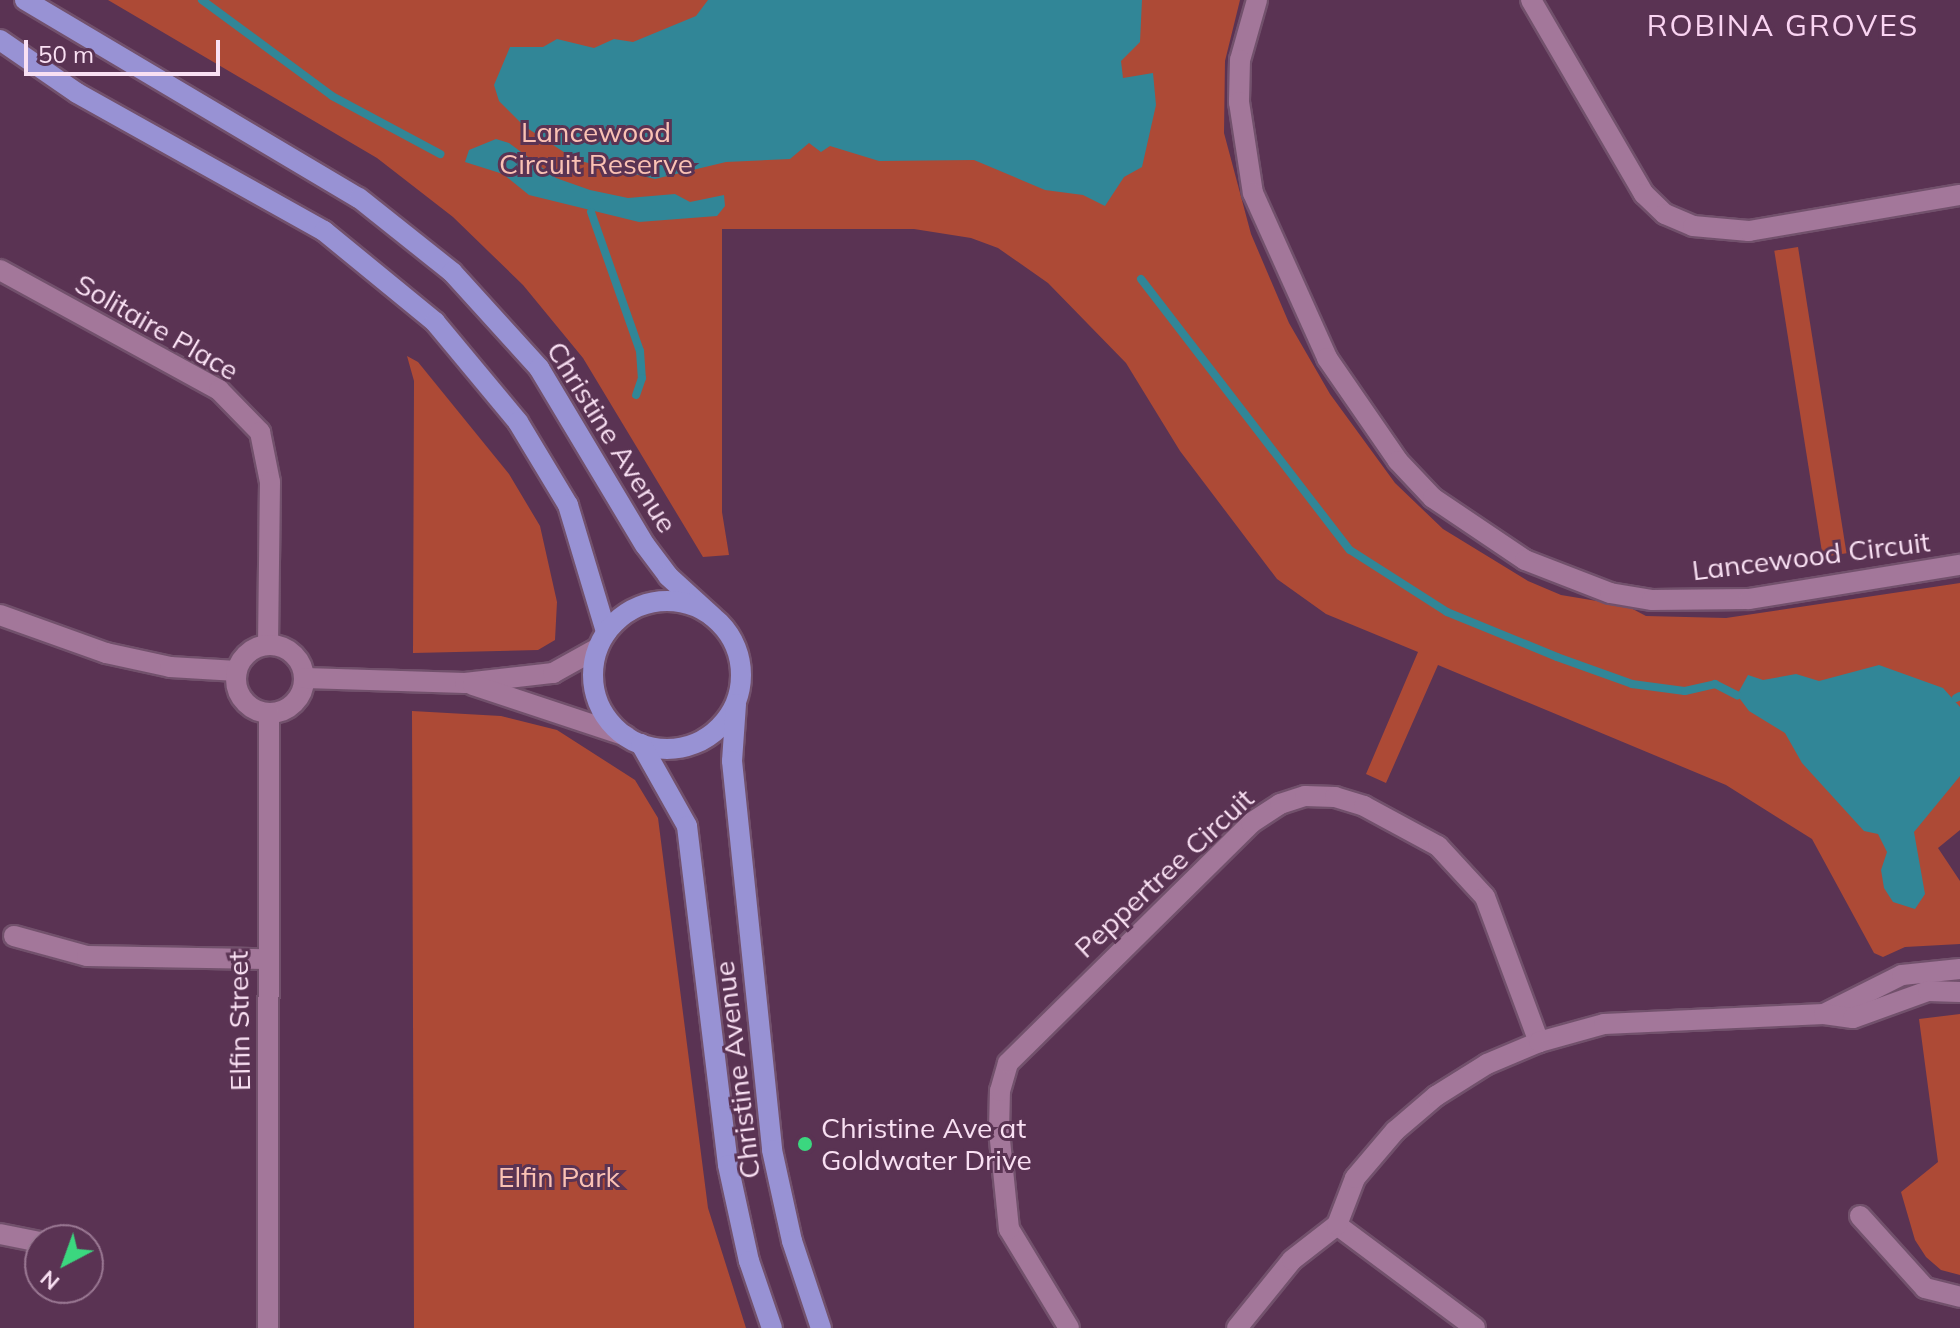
<!DOCTYPE html>
<style>
body{margin:0}
#map{position:relative;width:1960px;height:1328px;overflow:hidden;background:#5a3353;font-family:Mulish,sans-serif}
div>[style]{position:absolute}
[style*='--x']{left:calc(var(--x)*1px);top:calc(var(--y)*1px);width:calc(var(--w)*1px);rotate:calc(var(--a)*1deg)}
.green>*{inset:0;background:#ad4a36;transform-origin:0 0}
.water>*{inset:0;background:#318697}
.stream>*{height:8px;margin:-4px;padding:0 4px;transform-origin:4px;border-radius:4px;background:#318697}
.roads{filter:drop-shadow(2px 0 #72516c) drop-shadow(-2px 0 #72516c) drop-shadow(0 2px #72516c) drop-shadow(0 -2px #72516c)}
.minor>*{height:20px;margin:-10px;padding:0 10px;transform-origin:10px;border-radius:10px;background:#a3779a}
.minor>.ring{margin:-10px;padding:0;box-sizing:content-box;background:none;border:20px solid #a3779a;border-radius:50%}
.major>*{height:20px;margin:-10px;padding:0 10px;transform-origin:10px;border-radius:10px;background:#9892d4}
.major>.ring{margin:-10px;padding:0;box-sizing:content-box;background:none;border:20px solid #9892d4;border-radius:50%}
.dots>*{width:22px;height:22px;translate:-50% -50%;box-sizing:border-box;border:4px solid #5a3353;border-radius:50%}
span{translate:-50% -50%;white-space:nowrap;text-align:center;line-height:1.15;-webkit-text-stroke:6px #5a3353;paint-order:stroke}
.park-label{font-size:28px;color:#fac1b4}
.street-label{font-size:28px;color:#f9e0f3}
.poi-label{font-size:28px;color:#f9e0f3}
.left{translate:0 -50%;text-align:left}
.neighbourhood-label{font-size:30px;color:#fad4f2;letter-spacing:2px}
.north{position:absolute;left:24px;top:1224px;width:80px;height:80px;box-sizing:border-box;background:#5a3353;border:2px solid #9a7893;border-radius:50%;rotate:221deg;font-size:22px;font-weight:700;line-height:32px;text-align:center;color:#f9e0f3}
.north::after{content:'';display:block;margin:auto;width:28px;height:36px;background:#3bd77f;clip-path:polygon(50% 0,100% 100%,50% 72%,0 100%)}
.scale{position:absolute;left:24px;top:40px;width:196px;height:36px;box-sizing:border-box;border:4px solid #f9e0f3;border-top:0;padding-left:10px;font-size:24px;line-height:28px;white-space:nowrap;color:#f9e0f3;-webkit-text-stroke:6px #5a3353;paint-order:stroke}
</style>
<div id="map">
<div class="green">
<div style="clip-path:polygon(108px 0,1240px 0,1225px 61px,1224px 133px,1251px 234px,1289px 323px,1330px 394px,1395px 483px,1443px 529px,1528px 581px,1561px 595px,1627px 606px,1646px 616px,1726px 618px,1960px 583px,1960px 830px,1938px 848px,1960px 881px,1960px 944px,1905px 947px,1883px 957px,1874px 953px,1812px 839px,1726px 785px,1438px 665px,1386px 783px,1366px 774px,1418px 652px,1326px 614px,1277px 579px,1180px 451px,1126px 363px,1048px 283px,998px 248px,971px 238px,914px 229px,722px 229px,722px 512px,729px 555px,703px 557px,583px 358px,523px 285px,453px 217px,377px 158px)"></div>
<div style="left:1798px;top:247px;width:310px;height:24px;rotate:81deg"></div>
<div style="clip-path:polygon(407px 356px,418px 362px,509px 474px,540px 526px,557px 602px,555px 640px,538px 650px,413px 653px,414px 381px)"></div>
<div style="clip-path:polygon(412px 711px,501px 716px,557px 730px,635px 780px,658px 818px,708px 1208px,746px 1328px,414px 1328px)"></div>
<div style="clip-path:polygon(1960px 1014px,1960px 1275px,1941px 1270px,1926px 1257px,1915px 1240px,1901px 1192px,1938px 1162px,1919px 1019px)"></div>
</div>
<div class="water">
<div style="clip-path:polygon(708px 0,1142px 0,1140px 42px,1121px 61px,1123px 78px,1153px 73px,1156px 105px,1142px 167px,1124px 177px,1105px 206px,1083px 195px,1045px 190px,974px 160px,879px 161px,830px 146px,821px 152px,809px 143px,790px 159px,726px 162px,655px 179px,576px 160px,524px 126px,499px 101px,494px 85px,510px 47px,543px 47px,557px 39px,594px 48px,614px 39px,633px 42px,696px 16px)"></div>
<div style="clip-path:polygon(496px 139px,509px 143px,556px 178px,590px 190px,628px 198px,675px 194px,690px 202px,724px 195px,725px 206px,717px 216px,639px 222px,529px 195px,503px 174px,465px 162px,469px 150px)"></div>
<div style="clip-path:polygon(1879px 665px,1943px 688px,1960px 707px,1960px 776px,1914px 832px,1925px 894px,1915px 909px,1893px 902px,1884px 888px,1881px 870px,1887px 852px,1878px 834px,1864px 831px,1802px 763px,1785px 733px,1749px 711px,1737px 695px,1748px 675px,1763px 680px,1796px 674px,1819px 681px)"></div>
</div>
<div class="stream">
<div style="--x:202;--y:0;--w:162;--a:36.4"></div>
<div style="--x:332;--y:96;--w:123;--a:28.2"></div>
<div style="--x:591;--y:212;--w:147;--a:70.6"></div>
<div style="--x:640;--y:351;--w:27;--a:86"></div>
<div style="--x:642;--y:378;--w:18;--a:109"></div>
<div style="--x:1141;--y:279;--w:342;--a:52.4"></div>
<div style="--x:1350;--y:550;--w:115;--a:32.6"></div>
<div style="--x:1447;--y:612;--w:119;--a:22.2"></div>
<div style="--x:1557;--y:657;--w:80;--a:19.8"></div>
<div style="--x:1632;--y:684;--w:53;--a:7.5"></div>
<div style="--x:1685;--y:691;--w:31;--a:-13"></div>
<div style="--x:1715;--y:684;--w:25;--a:27"></div>
<div style="--x:1956;--y:698;--w:4;--a:-27"></div>
</div>
<div class="roads">
<div class="minor">
<div style="--x:1257;--y:0;--w:62;--a:105.8"></div>
<div style="--x:1240;--y:60;--w:42;--a:91.4"></div>
<div style="--x:1239;--y:102;--w:92;--a:81.3"></div>
<div style="--x:1253;--y:193;--w:181;--a:65.8"></div>
<div style="--x:1327;--y:358;--w:125;--a:55.4"></div>
<div style="--x:1398;--y:461;--w:51;--a:46.6"></div>
<div style="--x:1433;--y:498;--w:111;--a:34"></div>
<div style="--x:1525;--y:560;--w:91;--a:21.2"></div>
<div style="--x:1610;--y:593;--w:43;--a:9.5"></div>
<div style="--x:1652;--y:600;--w:97;--a:-0.6"></div>
<div style="--x:1749;--y:599;--w:214;--a:-9.2"></div>
<div style="--x:1531;--y:0;--w:225;--a:59.8"></div>
<div style="--x:1644;--y:194;--w:29;--a:44"></div>
<div style="--x:1665;--y:214;--w:30;--a:23"></div>
<div style="--x:1693;--y:226;--w:56;--a:5.1"></div>
<div style="--x:1749;--y:231;--w:214;--a:-9.7"></div>
<div style="--x:0;--y:270;--w:250;--a:28.7"></div>
<div style="--x:219;--y:390;--w:59;--a:45.7"></div>
<div style="--x:260;--y:432;--w:51;--a:78.7"></div>
<div style="--x:270;--y:482;--w:162;--a:90.7"></div>
<div style="--x:0;--y:615;--w:113;--a:19.7"></div>
<div style="--x:106;--y:653;--w:66;--a:12.3"></div>
<div style="--x:170;--y:667;--w:67;--a:3.4"></div>
<div class="ring" style="left:236px;top:645px;width:48px;height:48px"></div>
<div style="--x:305;--y:678;--w:160;--a:1.8"></div>
<div style="--x:465;--y:683;--w:89;--a:-6.5"></div>
<div style="--x:553;--y:673;--w:51;--a:-29.1"></div>
<div style="--x:473;--y:685;--w:161;--a:18.4"></div>
<div style="--x:14;--y:936;--w:76;--a:15.3"></div>
<div style="--x:87;--y:956;--w:179;--a:1"></div>
<div style="--x:1824;--y:1014;--w:87;--a:-26.6"></div>
<div style="--x:1902;--y:975;--w:58;--a:-5.9"></div>
<div style="--x:1860;--y:1216;--w:97;--a:47.9"></div>
<div style="--x:1925;--y:1288;--w:36;--a:14"></div>
<div style="--x:1337;--y:1225;--w:172;--a:36.7"></div>
<div style="--x:0;--y:1234;--w:41;--a:11.3"></div>
<div style="--x:268;--y:1328;--w:615;--a:-89.91"></div>
<div style="--x:1069;--y:1328;--w:116;--a:-121.2"></div>
<div style="--x:1009;--y:1229;--w:99;--a:-95.8"></div>
<div style="--x:999;--y:1131;--w:40;--a:-88.6"></div>
<div style="--x:1000;--y:1091;--w:29;--a:-74"></div>
<div style="--x:1008;--y:1063;--w:342;--a:-44.6"></div>
<div style="--x:1251;--y:823;--w:35;--a:-33"></div>
<div style="--x:1280;--y:804;--w:26;--a:-18"></div>
<div style="--x:1305;--y:796;--w:30;--a:2"></div>
<div style="--x:1335;--y:797;--w:30;--a:17"></div>
<div style="--x:1364;--y:806;--w:84;--a:28.4"></div>
<div style="--x:1438;--y:846;--w:69;--a:47.3"></div>
<div style="--x:1485;--y:897;--w:155;--a:69.6"></div>
<div style="--x:1237;--y:1328;--w:87;--a:-51"></div>
<div style="--x:1292;--y:1260;--w:57;--a:-37.9"></div>
<div style="--x:1337;--y:1225;--w:50;--a:-69"></div>
<div style="--x:1355;--y:1178;--w:62;--a:-49.6"></div>
<div style="--x:1395;--y:1131;--w:54;--a:-40.5"></div>
<div style="--x:1436;--y:1096;--w:60;--a:-32.1"></div>
<div style="--x:1487;--y:1064;--w:56;--a:-22.9"></div>
<div style="--x:1539;--y:1042;--w:67;--a:-15.5"></div>
<div style="--x:1604;--y:1024;--w:220;--a:-2.6"></div>
<div style="--x:1824;--y:1014;--w:29;--a:8"></div>
<div style="--x:1853;--y:1018;--w:80;--a:-19.8"></div>
<div style="--x:1928;--y:991;--w:32;--a:2"></div>
</div>
<div class="major">
<div style="--x:25;--y:0;--w:388;--a:30.7"></div>
<div style="--x:359;--y:198;--w:119;--a:38.5"></div>
<div style="--x:452;--y:272;--w:130;--a:47.8"></div>
<div style="--x:539;--y:368;--w:206;--a:59.1"></div>
<div style="--x:645;--y:545;--w:39;--a:53"></div>
<div style="--x:668;--y:576;--w:59;--a:42.3"></div>
<div style="--x:0;--y:40;--w:93;--a:34.5"></div>
<div style="--x:77;--y:93;--w:283;--a:29.2"></div>
<div style="--x:324;--y:231;--w:144;--a:39.3"></div>
<div style="--x:435;--y:322;--w:130;--a:50.3"></div>
<div style="--x:518;--y:422;--w:97;--a:58.9"></div>
<div style="--x:568;--y:505;--w:133;--a:73.3"></div>
<div class="ring" style="left:593px;top:601px;width:128px;height:128px"></div>
<div style="--x:736;--y:704;--w:57;--a:94"></div>
<div style="--x:732;--y:761;--w:391;--a:84.1"></div>
<div style="--x:772;--y:1150;--w:93;--a:77.6"></div>
<div style="--x:792;--y:1241;--w:92;--a:71.6"></div>
<div style="--x:641;--y:744;--w:94;--a:60.7"></div>
<div style="--x:687;--y:826;--w:341;--a:83.1"></div>
<div style="--x:728;--y:1165;--w:98;--a:77.7"></div>
<div style="--x:749;--y:1261;--w:71;--a:71.1"></div>
</div>
</div>
<div class="dots">
<div style="left:805px;top:1144px;background:#3bd77f"></div>
</div>
<div class="park-label">
<span style="left:596px;top:148px">Lancewood<br>Circuit Reserve</span>
<span style="left:559px;top:1177px">Elfin Park</span>
</div>
<div class="street-label">
<span style="left:157px;top:327px;rotate:30deg">Solitaire Place</span>
<span style="left:612px;top:437px;rotate:58deg">Christine Avenue</span>
<span style="left:1811px;top:556px;rotate:-7deg">Lancewood Circuit</span>
<span style="left:1164px;top:873px;rotate:-43deg">Peppertree Circuit</span>
<span style="left:239px;top:1021px;rotate:-91deg">Elfin Street</span>
<span style="left:737px;top:1070px;rotate:-97deg">Christine Avenue</span>
</div>
<div class="poi-label">
<span class="left" style="left:821px;top:1144px">Christine Ave at<br>Goldwater Drive</span>
</div>
<div class="neighbourhood-label">
<span style="left:1783px;top:25px">ROBINA GROVES</span>
</div>
<div class="north">N</div>
<div class="scale">50 m</div>
</div>
